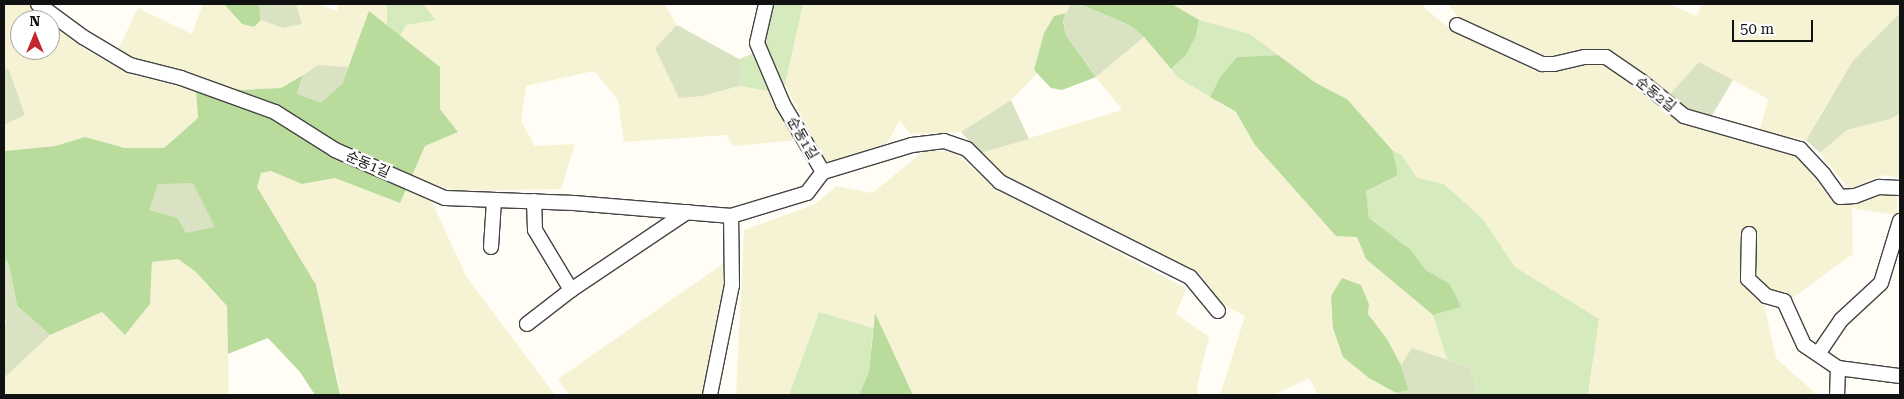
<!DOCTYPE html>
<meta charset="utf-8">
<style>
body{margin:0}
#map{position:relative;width:1904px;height:399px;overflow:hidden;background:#fffdf5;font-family:"Roboto Serif","Noto Sans KR",serif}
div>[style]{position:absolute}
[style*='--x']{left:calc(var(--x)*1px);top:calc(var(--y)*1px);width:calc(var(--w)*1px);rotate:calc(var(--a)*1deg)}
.farmland>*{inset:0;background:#f6f3d4}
.green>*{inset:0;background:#d5ebbd}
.forest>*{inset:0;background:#b9dc9c}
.cemetery>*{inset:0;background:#d9e3c4}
.roads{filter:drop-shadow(1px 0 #444) drop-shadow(-1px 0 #444) drop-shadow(0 1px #444) drop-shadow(0 -1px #444)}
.minor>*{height:14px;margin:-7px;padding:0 7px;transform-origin:7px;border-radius:7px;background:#fff}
span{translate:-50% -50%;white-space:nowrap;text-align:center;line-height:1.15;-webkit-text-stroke:5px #fff;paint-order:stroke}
.street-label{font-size:14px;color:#111}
.frame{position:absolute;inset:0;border:5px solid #111;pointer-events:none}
.north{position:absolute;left:10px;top:10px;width:50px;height:50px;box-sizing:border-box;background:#fff;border:1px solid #a0a0a0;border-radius:50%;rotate:0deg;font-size:14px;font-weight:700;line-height:20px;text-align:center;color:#111}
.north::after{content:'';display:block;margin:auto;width:18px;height:22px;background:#c4262e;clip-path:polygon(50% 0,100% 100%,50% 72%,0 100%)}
.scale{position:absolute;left:1732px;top:20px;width:81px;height:22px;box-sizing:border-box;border:2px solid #111;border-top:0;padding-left:6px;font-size:15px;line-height:18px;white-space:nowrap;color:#111;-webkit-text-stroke:4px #fff;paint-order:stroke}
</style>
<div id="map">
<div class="farmland">
<div style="clip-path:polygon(4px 4px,28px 4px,48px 20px,20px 20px,20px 50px,50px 50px,50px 21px,89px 52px,131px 74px,196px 91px,198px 118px,164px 148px,125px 148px,85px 137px,55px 146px,4px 151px,4px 125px,25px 115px,9px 70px,4px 67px)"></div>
<div style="clip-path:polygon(203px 4px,224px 4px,242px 24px,254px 27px,261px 20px,283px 28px,302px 24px,296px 4px,317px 4px,337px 11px,338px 4px,387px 4px,387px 25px,369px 12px,348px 67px,318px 65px,281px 88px,240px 90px,176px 73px,117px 52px,138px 8px,192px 34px)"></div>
<div style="clip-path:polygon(423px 4px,664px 4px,677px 25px,655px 48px,703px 96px,739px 86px,768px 91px,799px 140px,733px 146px,727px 135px,624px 142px,618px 100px,594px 71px,526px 86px,521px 121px,535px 146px,575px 144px,561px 189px,458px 191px,432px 185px,411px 177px,425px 146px,458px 132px,440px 109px,440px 67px,400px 36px,405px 25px,435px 20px)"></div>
<div style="clip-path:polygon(803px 4px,1070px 4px,1066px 13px,1054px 16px,1044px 33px,1034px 70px,1037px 74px,1011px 100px,961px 132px,910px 134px,900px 120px,885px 146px,826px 164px,785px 85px)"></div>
<div style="clip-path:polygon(1172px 4px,1425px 4px,1423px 7px,1446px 25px,1535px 71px,1604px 63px,1683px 124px,1786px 154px,1799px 154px,1839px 202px,1881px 191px,1897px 194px,1897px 215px,1852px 208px,1853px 254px,1791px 299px,1780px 295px,1764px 304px,1776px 358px,1817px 395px,1588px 395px,1599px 319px,1515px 267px,1483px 219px,1444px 184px,1417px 178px,1401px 155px,1393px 151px,1347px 99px,1316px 83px,1250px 35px,1199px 20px)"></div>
<div style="clip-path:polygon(1449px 4px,1670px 4px,1696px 16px,1702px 4px,1900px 4px,1900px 13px,1828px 102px,1806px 140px,1759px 132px,1768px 99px,1699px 62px,1669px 95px,1611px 50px,1581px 51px,1547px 56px,1459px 19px)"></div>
<div style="clip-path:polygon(1144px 37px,1177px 77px,1239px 115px,1255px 145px,1278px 168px,1357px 236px,1366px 259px,1433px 315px,1447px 359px,1412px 349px,1401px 365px,1387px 339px,1368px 314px,1369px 303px,1361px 285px,1369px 378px,1399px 395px,1318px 395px,1309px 378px,1274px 395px,1220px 395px,1245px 316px,1220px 303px,1201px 275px,1007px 178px,980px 153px,1122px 110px,1096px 77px)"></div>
<div style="clip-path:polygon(1900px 114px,1900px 180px,1898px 178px,1883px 175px,1849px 189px,1820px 153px,1847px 130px,1890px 119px)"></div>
<div style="clip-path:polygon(924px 151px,953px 151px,997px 190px,1186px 288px,1176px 314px,1209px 337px,1197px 386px,1198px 395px,913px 395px,875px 314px,873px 328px,819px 312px,789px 395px,736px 395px,744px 230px,816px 204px,836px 186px,872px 193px)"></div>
<div style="clip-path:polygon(271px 171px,302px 184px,335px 178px,400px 203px,405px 190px,431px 200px,466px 276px,555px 395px,340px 395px,336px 369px,257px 187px,261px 173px)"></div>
<div style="clip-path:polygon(178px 259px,196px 272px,227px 306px,229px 395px,4px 395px,4px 378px,50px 335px,102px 312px,125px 335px,150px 304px,152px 262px)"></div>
<div style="clip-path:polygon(727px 261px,723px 292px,703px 395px,569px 395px,558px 379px)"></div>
</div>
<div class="green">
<div style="clip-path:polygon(387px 4px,423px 4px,436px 20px,406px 25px,400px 36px,387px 25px)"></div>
<div style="clip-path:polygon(762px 4px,803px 4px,785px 85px,768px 91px,739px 86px,739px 59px,754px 53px)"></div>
<div style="clip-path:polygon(1199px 20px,1250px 34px,1278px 55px,1237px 57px,1220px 77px,1210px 97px,1177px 77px,1171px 69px,1186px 55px,1196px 36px)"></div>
<div style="clip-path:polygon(1393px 151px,1401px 154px,1417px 178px,1444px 184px,1483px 219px,1515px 267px,1599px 319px,1588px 395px,1475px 395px,1477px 389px,1470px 367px,1447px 359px,1433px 315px,1460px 307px,1450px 284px,1426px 270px,1411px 250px,1369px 218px,1366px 191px,1398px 175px)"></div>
<div style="clip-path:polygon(819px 312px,873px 328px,869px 372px,859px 395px,789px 395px)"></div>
</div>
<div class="forest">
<div style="clip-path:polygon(224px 4px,259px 4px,261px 20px,254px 27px,242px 24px)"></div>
<div style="clip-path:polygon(1079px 4px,1172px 4px,1199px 20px,1196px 36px,1186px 55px,1171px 69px,1144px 37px,1129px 25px)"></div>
<div style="clip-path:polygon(369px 11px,440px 67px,440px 109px,458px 132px,425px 146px,400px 203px,335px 178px,302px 184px,271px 171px,261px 173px,257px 187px,316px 285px,340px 395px,315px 395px,300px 372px,268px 338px,228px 354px,227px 306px,196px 272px,178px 259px,152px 262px,150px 304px,125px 335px,102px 312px,50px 335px,17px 306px,10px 270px,7px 261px,4px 260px,4px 151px,55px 146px,85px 137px,125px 148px,164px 148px,198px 118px,196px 91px,200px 79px,240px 90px,281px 88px,303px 75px,297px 94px,342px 84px)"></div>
<div style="clip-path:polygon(1066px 13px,1063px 21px,1066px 35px,1096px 77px,1062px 90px,1051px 88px,1034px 70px,1044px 33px,1054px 16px)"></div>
<div style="clip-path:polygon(1278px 55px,1316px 83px,1347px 99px,1393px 151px,1398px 175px,1366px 191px,1369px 218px,1411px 250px,1426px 270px,1450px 284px,1461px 307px,1433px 315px,1366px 259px,1357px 237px,1336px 236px,1255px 145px,1236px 112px,1210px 97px,1220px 77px,1237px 57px)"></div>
<div style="clip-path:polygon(1342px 278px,1361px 285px,1369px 304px,1368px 314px,1387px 339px,1401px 365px,1409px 390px,1396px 393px,1369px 378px,1343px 357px,1333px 328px,1331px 296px)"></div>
<div style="clip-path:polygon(875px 313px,913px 395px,859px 395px,869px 372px)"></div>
</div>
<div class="cemetery">
<div style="clip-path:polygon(259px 4px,296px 4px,302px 24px,283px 28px,261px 20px)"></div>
<div style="clip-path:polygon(1070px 4px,1079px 4px,1129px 25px,1144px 37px,1096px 77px,1066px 35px,1063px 21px)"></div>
<div style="clip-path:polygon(1900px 13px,1900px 114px,1890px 119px,1847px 130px,1820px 153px,1806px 140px,1853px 61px)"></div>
<div style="clip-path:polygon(677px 25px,739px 59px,739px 86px,703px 96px,679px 98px,655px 48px)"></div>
<div style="clip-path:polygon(1699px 62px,1733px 80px,1711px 117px,1691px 113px,1669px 95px)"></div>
<div style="clip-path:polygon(318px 65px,348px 67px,342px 84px,321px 103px,297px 94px,303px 75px)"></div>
<div style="clip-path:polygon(4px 67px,9px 70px,25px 115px,4px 125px)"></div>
<div style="clip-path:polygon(1011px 100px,1029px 139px,980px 153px,961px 132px)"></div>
<div style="clip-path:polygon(193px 183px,215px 227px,186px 233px,177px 218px,149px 210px,158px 184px)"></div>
<div style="clip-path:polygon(4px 260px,7px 261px,10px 270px,17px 306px,50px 335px,4px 378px,4px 330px,6px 323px,4px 315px)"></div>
<div style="clip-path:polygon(1412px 348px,1470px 367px,1477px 389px,1475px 395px,1399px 395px,1396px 393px,1409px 390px,1401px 365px)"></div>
</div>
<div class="roads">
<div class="minor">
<div style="--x:38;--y:4;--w:56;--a:36.3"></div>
<div style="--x:83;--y:37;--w:55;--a:30.8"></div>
<div style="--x:130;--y:65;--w:53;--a:14.3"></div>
<div style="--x:181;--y:78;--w:100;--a:19.9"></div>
<div style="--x:275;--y:112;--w:71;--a:32.3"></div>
<div style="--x:335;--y:150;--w:120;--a:23.6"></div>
<div style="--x:445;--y:198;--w:129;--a:2.2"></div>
<div style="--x:574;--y:203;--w:158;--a:4.7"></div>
<div style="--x:731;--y:216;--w:79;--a:-16.8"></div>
<div style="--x:807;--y:193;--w:26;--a:-53"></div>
<div style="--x:823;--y:172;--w:79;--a:-120.5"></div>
<div style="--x:783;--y:104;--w:66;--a:-113.1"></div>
<div style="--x:757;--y:43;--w:40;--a:-77"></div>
<div style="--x:1457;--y:25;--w:94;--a:24.6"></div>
<div style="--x:1542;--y:64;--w:12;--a:0"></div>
<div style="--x:1554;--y:64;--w:31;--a:-13"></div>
<div style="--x:1584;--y:57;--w:22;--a:0"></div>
<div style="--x:1606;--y:57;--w:42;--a:34.4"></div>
<div style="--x:1641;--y:81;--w:55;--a:39.1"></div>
<div style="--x:1684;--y:116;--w:121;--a:15.9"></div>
<div style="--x:1800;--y:149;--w:35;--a:47"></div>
<div style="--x:1824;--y:175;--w:27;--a:54"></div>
<div style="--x:1840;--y:197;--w:15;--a:-4"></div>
<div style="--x:1855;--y:196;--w:26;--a:-21"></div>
<div style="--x:1879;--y:187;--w:21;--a:3"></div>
<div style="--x:823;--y:172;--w:93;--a:-16.9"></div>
<div style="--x:912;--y:145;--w:32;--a:-7"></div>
<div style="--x:944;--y:141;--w:24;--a:19"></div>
<div style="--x:967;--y:149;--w:47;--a:45"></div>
<div style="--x:1000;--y:182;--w:212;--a:26.6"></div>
<div style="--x:1190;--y:277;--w:44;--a:50.5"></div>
<div style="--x:534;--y:201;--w:29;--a:88"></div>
<div style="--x:535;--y:230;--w:70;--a:59"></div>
<div style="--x:1749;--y:234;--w:45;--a:91.3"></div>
<div style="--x:1748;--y:279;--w:25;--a:43"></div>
<div style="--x:1766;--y:296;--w:19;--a:16"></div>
<div style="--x:1784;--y:301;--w:48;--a:65.6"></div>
<div style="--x:1804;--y:345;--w:41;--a:34.1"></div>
<div style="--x:1838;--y:368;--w:27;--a:92"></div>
<div style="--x:491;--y:247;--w:47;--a:-86.3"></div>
<div style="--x:527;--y:324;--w:56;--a:-37.7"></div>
<div style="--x:571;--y:290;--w:140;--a:-33.9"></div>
<div style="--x:1818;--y:354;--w:41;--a:-55.9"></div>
<div style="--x:1841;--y:320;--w:54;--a:-42.8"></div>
<div style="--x:1881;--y:283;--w:65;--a:-73"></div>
<div style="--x:1838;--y:368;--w:63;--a:7.4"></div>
<div style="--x:710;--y:395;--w:112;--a:-78.7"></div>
<div style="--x:732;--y:285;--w:69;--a:-90.8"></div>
</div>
</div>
<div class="street-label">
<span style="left:1656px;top:94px;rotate:39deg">순동2길</span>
<span style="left:803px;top:138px;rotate:60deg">순동1길</span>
<span style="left:368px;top:164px;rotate:23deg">순동1길</span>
</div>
<div class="frame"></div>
<div class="north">N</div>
<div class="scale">50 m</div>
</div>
